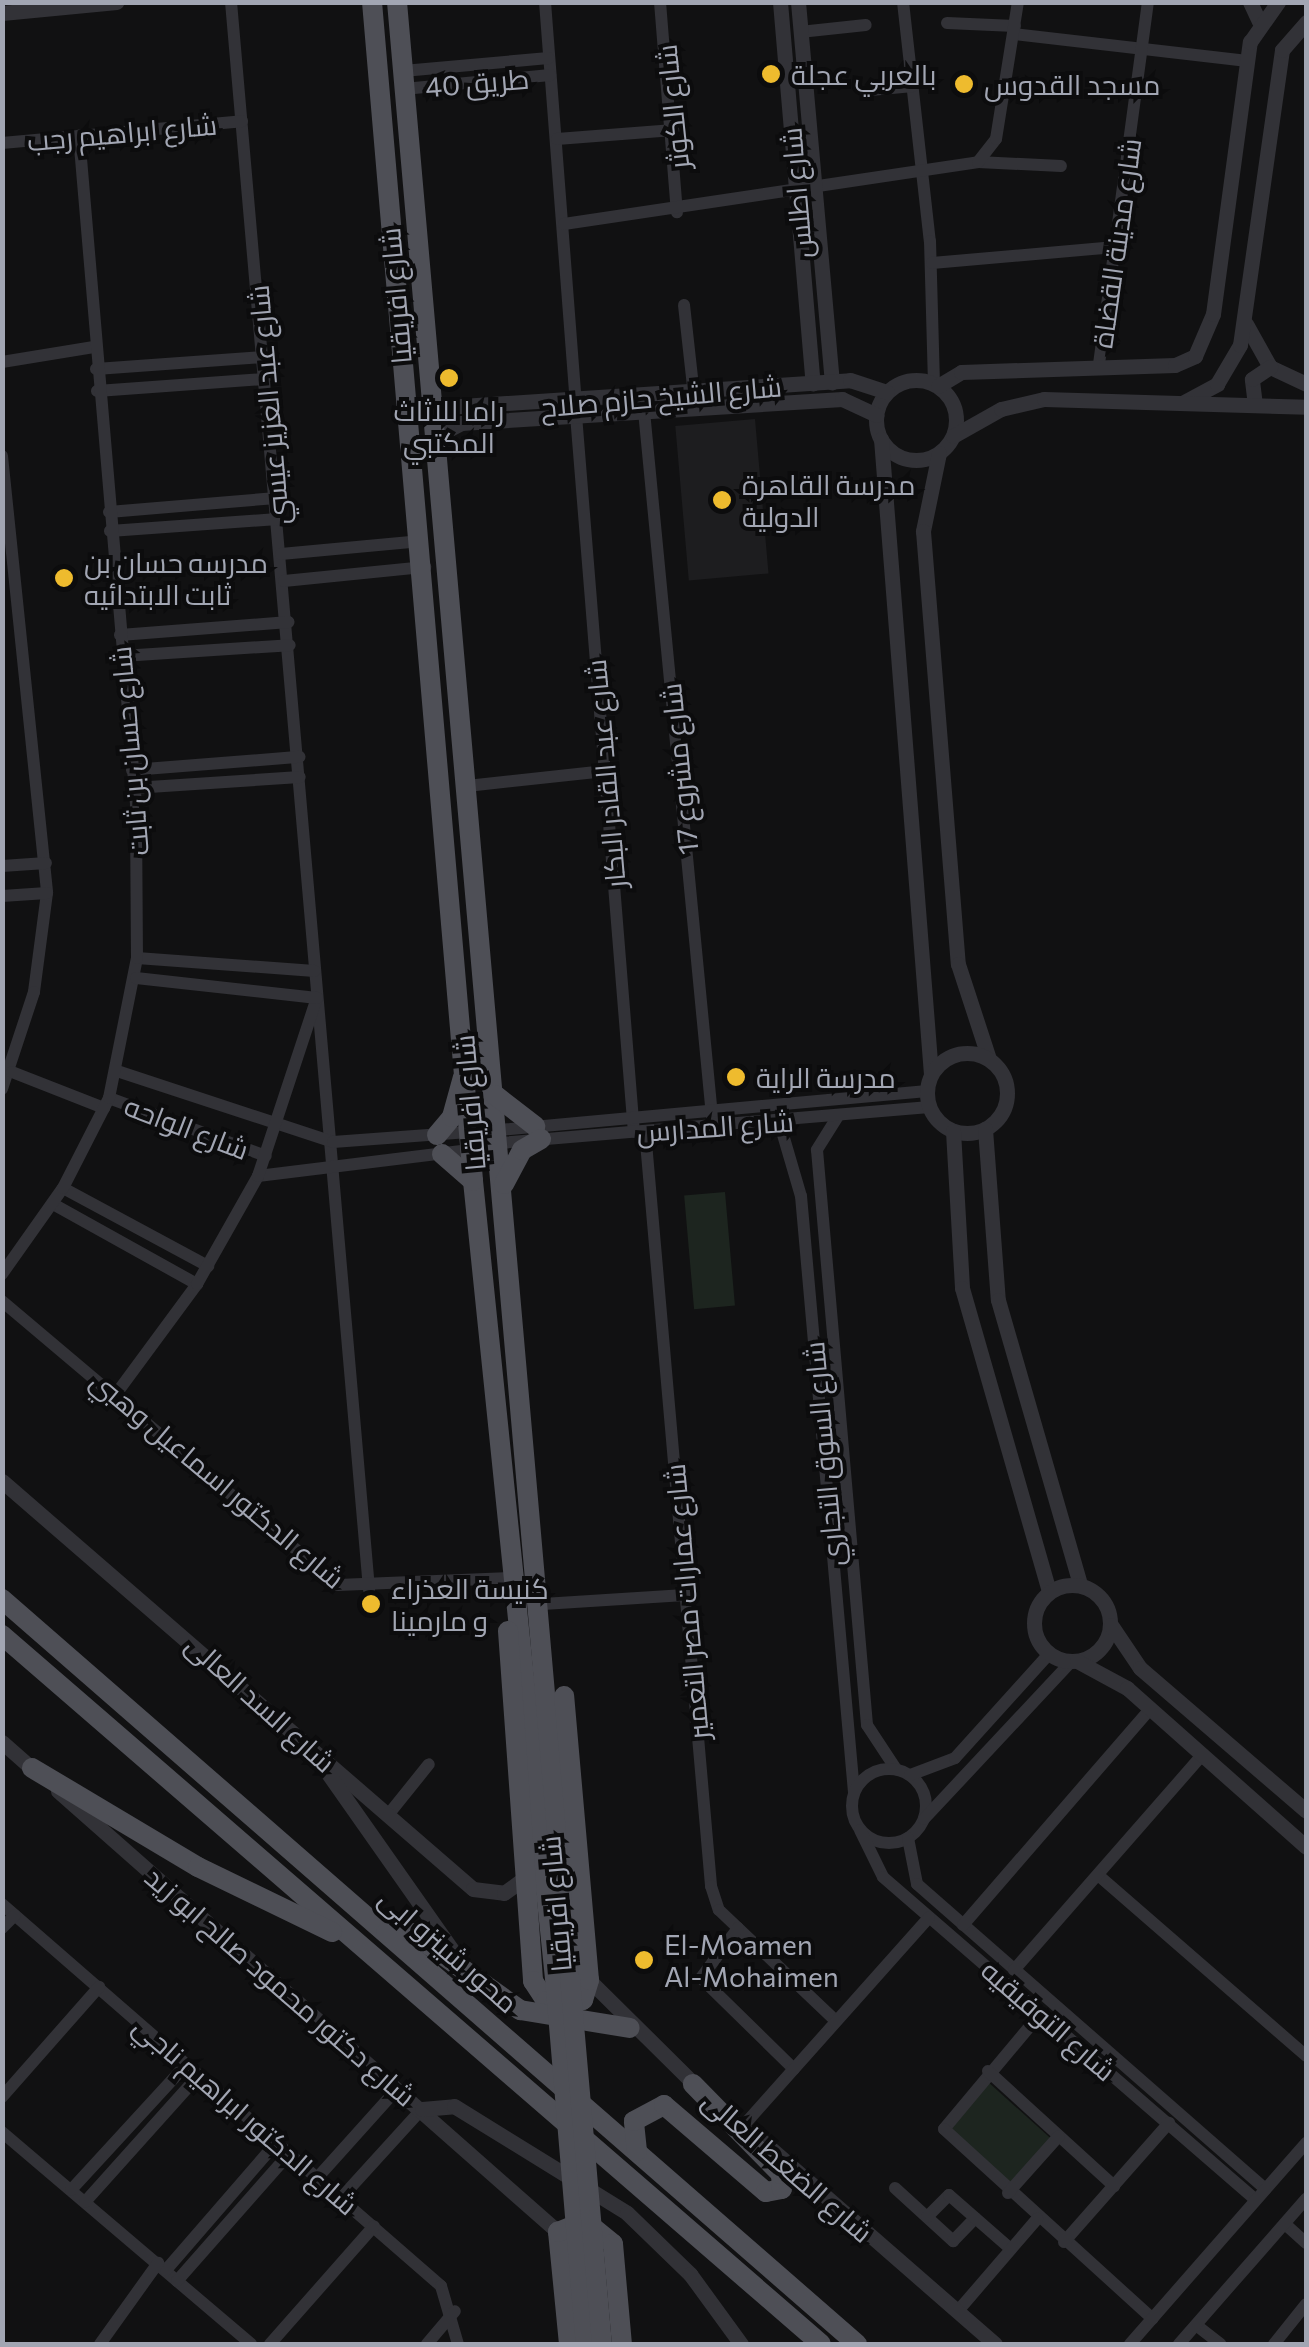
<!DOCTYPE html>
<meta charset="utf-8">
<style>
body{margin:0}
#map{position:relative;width:1309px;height:2347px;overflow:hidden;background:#111112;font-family:Commissioner,Cairo,sans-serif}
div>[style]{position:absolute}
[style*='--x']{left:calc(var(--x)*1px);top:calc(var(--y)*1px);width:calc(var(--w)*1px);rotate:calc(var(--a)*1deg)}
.built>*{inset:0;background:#1d1d1f;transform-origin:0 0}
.green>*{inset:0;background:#1d251f;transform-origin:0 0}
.minor>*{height:12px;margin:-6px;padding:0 6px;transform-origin:6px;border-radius:6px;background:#323237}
.minor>.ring{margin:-6px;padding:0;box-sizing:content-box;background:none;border:12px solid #323237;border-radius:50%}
.tertiary>*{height:15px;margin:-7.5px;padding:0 7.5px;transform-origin:7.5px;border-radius:7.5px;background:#323237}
.tertiary>.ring{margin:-7.5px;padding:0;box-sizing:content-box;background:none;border:15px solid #323237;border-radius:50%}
.primary>*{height:20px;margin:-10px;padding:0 10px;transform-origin:10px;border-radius:10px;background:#4e4f56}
.primary-bridge>*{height:20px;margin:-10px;padding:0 10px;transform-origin:10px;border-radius:10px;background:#4e4f56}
.dots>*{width:28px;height:28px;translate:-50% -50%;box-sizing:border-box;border:5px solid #0c0c0d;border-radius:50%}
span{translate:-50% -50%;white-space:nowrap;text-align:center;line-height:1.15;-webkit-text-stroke:8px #0c0c0d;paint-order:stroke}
.poi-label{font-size:28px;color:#a2a6b3}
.left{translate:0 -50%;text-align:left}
.street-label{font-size:28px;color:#a2a6b3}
.frame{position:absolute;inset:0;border:5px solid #a2a6b3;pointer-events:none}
</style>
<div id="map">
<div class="built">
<div style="left:755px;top:419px;width:155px;height:80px;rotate:85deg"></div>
</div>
<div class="green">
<div style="left:725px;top:1192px;width:114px;height:41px;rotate:85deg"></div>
<div style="left:987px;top:2081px;width:86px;height:60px;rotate:42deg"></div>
</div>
<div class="minor">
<div style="--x:231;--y:2;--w:1594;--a:85.03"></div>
<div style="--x:545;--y:2;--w:402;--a:85.6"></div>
<div style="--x:660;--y:2;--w:211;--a:85.4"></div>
<div style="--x:903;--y:2;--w:241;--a:83.6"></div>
<div style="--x:930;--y:241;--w:143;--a:88.4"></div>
<div style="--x:947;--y:23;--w:68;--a:2.5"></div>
<div style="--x:800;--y:32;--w:66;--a:-6.1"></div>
<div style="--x:1014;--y:34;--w:235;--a:6.6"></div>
<div style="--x:403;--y:71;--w:146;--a:-5.1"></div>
<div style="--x:404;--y:89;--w:147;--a:-5.5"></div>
<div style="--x:871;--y:90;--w:42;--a:-5.4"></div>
<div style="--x:557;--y:139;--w:117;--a:-4.4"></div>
<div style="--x:2;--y:143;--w:241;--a:-5.2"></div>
<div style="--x:978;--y:162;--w:83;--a:2.8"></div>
<div style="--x:564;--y:224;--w:419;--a:-8.5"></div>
<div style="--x:978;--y:162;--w:29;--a:-52"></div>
<div style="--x:996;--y:139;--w:139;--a:-80.9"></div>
<div style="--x:932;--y:263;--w:184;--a:-5"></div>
<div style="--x:684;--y:305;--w:91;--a:83.7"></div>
<div style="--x:2;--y:362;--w:93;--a:-9.3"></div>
<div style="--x:1099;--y:364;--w:365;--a:-82.3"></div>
<div style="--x:96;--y:369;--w:167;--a:-4.1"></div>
<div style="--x:97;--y:391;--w:168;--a:-4.1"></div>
<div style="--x:644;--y:411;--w:718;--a:84.49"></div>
<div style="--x:576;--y:415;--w:719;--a:85.38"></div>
<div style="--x:2;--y:456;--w:439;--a:84.1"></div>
<div style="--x:47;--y:893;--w:100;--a:97.5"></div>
<div style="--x:34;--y:992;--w:102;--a:108.3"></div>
<div style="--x:109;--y:512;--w:168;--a:-4.8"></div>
<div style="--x:110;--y:531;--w:168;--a:-4.1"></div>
<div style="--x:281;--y:554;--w:141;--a:-5.3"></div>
<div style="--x:284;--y:581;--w:142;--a:-5.7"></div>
<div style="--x:120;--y:635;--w:169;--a:-4.4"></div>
<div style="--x:122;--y:656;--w:168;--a:-3.7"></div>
<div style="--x:132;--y:770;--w:168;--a:-4.5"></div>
<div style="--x:467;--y:786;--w:139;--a:-6.2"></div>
<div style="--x:134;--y:788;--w:166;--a:-3.8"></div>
<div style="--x:2;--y:866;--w:44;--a:-3.9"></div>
<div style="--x:2;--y:896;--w:45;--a:-3.8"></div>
<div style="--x:137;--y:958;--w:178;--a:4.2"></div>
<div style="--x:117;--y:1071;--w:227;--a:18.2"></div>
<div style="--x:333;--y:1142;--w:136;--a:-4.2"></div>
<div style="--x:12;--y:1072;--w:99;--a:21.4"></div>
<div style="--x:109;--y:1098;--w:167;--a:20.3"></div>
<div style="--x:838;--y:1116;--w:40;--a:122"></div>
<div style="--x:817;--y:1150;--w:577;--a:85.03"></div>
<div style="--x:867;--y:1725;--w:53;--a:56.6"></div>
<div style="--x:779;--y:1121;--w:78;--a:73.7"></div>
<div style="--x:801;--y:1196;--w:598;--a:84.92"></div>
<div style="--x:499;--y:1130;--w:430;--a:-5.2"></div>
<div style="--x:645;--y:1131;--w:758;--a:85"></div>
<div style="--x:711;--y:1886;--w:25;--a:72"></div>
<div style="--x:719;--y:1910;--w:161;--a:43.5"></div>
<div style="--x:500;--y:1143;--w:431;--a:-4.8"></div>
<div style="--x:258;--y:1176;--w:215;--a:-7"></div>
<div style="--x:63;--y:1188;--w:165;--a:28.3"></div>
<div style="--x:53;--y:1204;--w:165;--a:29.1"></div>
<div style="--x:2;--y:1274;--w:105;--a:-54.7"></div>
<div style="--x:63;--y:1188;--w:101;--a:-62.9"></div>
<div style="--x:109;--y:1098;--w:143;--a:-78.7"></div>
<div style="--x:137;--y:958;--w:154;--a:-90.4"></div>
<div style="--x:136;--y:804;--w:671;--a:-94.87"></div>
<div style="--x:2;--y:1301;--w:440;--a:40.2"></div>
<div style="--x:338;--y:1585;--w:178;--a:-2.3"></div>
<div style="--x:116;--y:1394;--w:137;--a:-53.6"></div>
<div style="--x:197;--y:1284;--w:124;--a:-60.5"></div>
<div style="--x:258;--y:1176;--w:188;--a:-71.7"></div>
<div style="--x:317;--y:998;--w:182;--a:-173.7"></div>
<div style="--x:543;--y:1604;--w:142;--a:-3.6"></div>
<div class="ring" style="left:852px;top:1769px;width:62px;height:62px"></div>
<div style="--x:910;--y:1775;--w:48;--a:-20.7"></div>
<div style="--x:955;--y:1758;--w:140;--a:-47.9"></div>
<div style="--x:388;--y:1815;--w:65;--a:-51.2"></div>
<div style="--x:924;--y:1819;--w:215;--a:-46.9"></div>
<div style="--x:860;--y:1830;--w:52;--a:63.9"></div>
<div style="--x:883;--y:1877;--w:492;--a:40.9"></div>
<div style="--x:908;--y:1838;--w:47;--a:78.9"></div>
<div style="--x:917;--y:1884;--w:463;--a:41.2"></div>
<div style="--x:1098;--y:1875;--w:276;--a:41"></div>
<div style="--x:2;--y:1904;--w:582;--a:41.03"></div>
<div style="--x:441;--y:2286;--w:60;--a:73.7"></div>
<div style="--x:963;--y:1925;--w:287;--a:-49.1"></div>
<div style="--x:2;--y:1928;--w:18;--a:-45"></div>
<div style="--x:738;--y:1928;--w:62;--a:126.5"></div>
<div style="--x:701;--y:1978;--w:130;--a:44.4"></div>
<div style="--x:1014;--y:1970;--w:287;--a:-48.8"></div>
<div style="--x:1041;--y:2013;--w:151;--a:129.9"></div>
<div style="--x:944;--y:2129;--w:282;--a:42.3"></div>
<div style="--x:988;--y:2071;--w:171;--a:42.4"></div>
<div style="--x:2;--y:2097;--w:147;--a:-48.6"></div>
<div style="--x:744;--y:2125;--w:278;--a:-48.3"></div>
<div style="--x:2;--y:2132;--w:327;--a:40.4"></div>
<div style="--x:318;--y:2177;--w:118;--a:-48.1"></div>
<div style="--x:895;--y:2188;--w:79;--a:42.4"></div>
<div style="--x:953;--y:2241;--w:32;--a:-46"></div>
<div style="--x:71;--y:2190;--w:171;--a:-47.4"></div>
<div style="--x:1008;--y:2193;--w:76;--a:-48.2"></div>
<div style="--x:341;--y:2198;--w:120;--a:-47.7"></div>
<div style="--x:85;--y:2202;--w:171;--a:-48.1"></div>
<div style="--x:927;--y:2217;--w:31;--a:-45"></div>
<div style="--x:949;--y:2195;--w:82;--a:41.1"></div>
<div style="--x:1285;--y:2224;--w:28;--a:42"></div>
<div style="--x:1064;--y:2242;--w:159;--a:-48.6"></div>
<div style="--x:166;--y:2270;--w:168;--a:-49.1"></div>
<div style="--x:177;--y:2281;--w:169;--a:-48.6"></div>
<div style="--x:957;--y:2312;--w:123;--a:-49.3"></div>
<div style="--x:1196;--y:2325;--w:31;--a:38"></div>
<div style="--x:100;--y:2344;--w:100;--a:-54.4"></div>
<div style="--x:270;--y:2344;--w:157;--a:-48.6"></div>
<div style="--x:427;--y:2344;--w:43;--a:-49.7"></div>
<div style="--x:1130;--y:2344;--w:267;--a:-48.8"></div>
<div style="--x:1179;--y:2344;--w:193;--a:-48.8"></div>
<div style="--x:1274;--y:2344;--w:51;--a:-51.3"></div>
</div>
<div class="tertiary">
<div style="--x:780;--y:2;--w:383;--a:85.1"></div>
<div style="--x:798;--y:2;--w:382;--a:84.9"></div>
<div style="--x:1250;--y:2;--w:21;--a:65"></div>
<div style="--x:2;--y:13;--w:115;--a:-5.5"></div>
<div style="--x:1246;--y:324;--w:49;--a:60.8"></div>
<div style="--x:1270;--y:367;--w:40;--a:25"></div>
<div class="ring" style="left:876px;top:380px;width:65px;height:65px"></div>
<div style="--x:938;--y:386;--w:27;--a:-31"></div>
<div style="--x:961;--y:372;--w:214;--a:-1.9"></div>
<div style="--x:1175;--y:365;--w:22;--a:-24"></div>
<div style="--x:1195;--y:356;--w:46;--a:-66.8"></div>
<div style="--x:1213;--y:314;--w:275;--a:-82.3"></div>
<div style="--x:1250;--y:42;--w:49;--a:-55"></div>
<div style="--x:1182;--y:403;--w:40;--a:-28"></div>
<div style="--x:1217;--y:384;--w:45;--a:-59.5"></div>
<div style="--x:1240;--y:345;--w:298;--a:-81.9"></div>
<div style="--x:1282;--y:50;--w:37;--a:-49"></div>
<div style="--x:1255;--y:405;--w:26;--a:-97"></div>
<div style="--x:1252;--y:379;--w:22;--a:-34"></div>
<div style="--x:432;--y:408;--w:419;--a:-3.8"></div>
<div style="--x:850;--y:380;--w:39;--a:18"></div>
<div style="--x:953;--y:436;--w:55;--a:-29.4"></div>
<div style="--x:1001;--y:409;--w:44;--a:-13.1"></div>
<div style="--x:1044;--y:399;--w:262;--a:1.7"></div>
<div style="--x:434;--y:437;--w:30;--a:-27"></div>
<div style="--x:461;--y:423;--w:382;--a:-3.6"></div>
<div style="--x:842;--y:399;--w:38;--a:25"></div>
<div style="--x:881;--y:439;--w:637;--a:85.5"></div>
<div style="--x:939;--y:453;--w:80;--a:101.6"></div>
<div style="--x:923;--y:531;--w:434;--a:85.4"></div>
<div style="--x:958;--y:964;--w:100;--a:71.9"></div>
<div class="ring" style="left:927px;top:1053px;width:65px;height:65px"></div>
<div style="--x:985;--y:1129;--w:171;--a:85.7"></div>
<div style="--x:998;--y:1300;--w:297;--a:73.9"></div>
<div style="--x:953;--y:1131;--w:157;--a:86.7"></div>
<div style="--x:962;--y:1288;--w:315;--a:74"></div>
<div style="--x:2;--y:1481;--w:623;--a:40.9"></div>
<div style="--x:473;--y:1889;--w:31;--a:7"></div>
<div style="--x:504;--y:1893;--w:27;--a:-36"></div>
<div class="ring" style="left:1034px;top:1585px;width:61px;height:61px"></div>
<div style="--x:1111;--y:1625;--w:52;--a:56"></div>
<div style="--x:1140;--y:1668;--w:219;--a:40.7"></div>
<div style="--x:1077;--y:1661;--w:57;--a:28.4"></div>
<div style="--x:1127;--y:1688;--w:239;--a:41.6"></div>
<div style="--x:2;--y:1742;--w:47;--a:41.5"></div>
<div style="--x:320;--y:1762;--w:242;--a:54.9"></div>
<div style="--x:58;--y:1791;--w:667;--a:41.41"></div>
<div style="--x:589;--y:1980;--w:156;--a:44.7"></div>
<div style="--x:422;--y:2109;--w:32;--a:-5"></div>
<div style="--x:454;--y:2106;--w:203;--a:31.7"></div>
<div style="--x:627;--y:2213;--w:88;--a:44.1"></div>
<div style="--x:690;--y:2274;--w:87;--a:53.9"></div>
<div style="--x:753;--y:2133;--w:321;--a:41.1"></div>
</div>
<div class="primary">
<div style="--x:372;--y:2;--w:1183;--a:85.1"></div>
<div style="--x:473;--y:1181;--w:801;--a:84.13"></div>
<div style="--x:397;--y:2;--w:1985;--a:85"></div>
<div style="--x:495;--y:1095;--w:51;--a:37.8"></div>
<div style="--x:437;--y:1135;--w:23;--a:-50"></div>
<div style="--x:452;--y:1117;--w:41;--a:-74.6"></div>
<div style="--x:442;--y:1154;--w:41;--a:41.1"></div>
<div style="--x:504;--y:1184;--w:38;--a:-62"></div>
<div style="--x:522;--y:1150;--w:22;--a:-30"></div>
<div style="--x:2;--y:1599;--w:1134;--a:41.07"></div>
<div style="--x:508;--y:1631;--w:351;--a:85.9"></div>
<div style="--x:533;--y:1981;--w:24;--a:57"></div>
<div style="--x:546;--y:2001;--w:19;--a:16"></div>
<div style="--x:564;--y:2006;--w:20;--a:-18"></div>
<div style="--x:583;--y:2000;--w:21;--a:-73"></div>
<div style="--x:589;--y:1980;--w:285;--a:-95"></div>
<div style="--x:2;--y:1635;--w:1083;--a:40.88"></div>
<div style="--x:32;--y:1768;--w:193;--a:30.8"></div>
<div style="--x:198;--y:1867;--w:149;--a:25.9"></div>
<div style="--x:386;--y:1933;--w:26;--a:0"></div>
<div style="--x:412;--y:1933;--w:133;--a:35.5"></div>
<div style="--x:520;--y:2010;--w:111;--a:9.3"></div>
<div style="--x:637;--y:2151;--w:30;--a:-96"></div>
<div style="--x:634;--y:2121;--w:34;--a:-28"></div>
<div style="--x:664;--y:2105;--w:134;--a:40.5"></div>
<div style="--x:766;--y:2192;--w:16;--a:-11"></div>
<div style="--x:782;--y:2189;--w:15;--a:-94"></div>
<div style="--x:781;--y:2174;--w:126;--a:-134.4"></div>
<div style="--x:569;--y:2344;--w:113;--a:-95.6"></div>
<div style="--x:558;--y:2232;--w:29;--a:-22"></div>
<div style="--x:585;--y:2221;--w:36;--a:39"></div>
<div style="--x:613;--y:2244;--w:100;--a:84.9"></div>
</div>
<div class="primary-bridge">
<div style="--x:555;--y:1978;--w:367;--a:85.2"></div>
<div style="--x:570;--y:1979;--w:366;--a:85"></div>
</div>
<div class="dots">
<div style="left:771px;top:74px;background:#eebb2e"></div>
<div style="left:964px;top:84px;background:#eebb2e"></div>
<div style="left:449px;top:378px;background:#eebb2e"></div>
<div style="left:722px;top:500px;background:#eebb2e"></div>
<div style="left:64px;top:578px;background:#eebb2e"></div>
<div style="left:736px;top:1077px;background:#eebb2e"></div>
<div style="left:371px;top:1604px;background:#eebb2e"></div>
<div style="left:644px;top:1960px;background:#eebb2e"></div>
</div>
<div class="poi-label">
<span class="left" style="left:791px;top:74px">بالعربي عجلة</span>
<span class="left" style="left:984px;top:84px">مسجد القدوس</span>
<span style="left:449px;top:426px">راما للاثاث<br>المكتبي</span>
<span class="left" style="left:742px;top:500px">مدرسة القاهرة<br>الدولية</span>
<span class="left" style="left:84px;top:578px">مدرسه حسان بن<br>ثابت الابتدائيه</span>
<span class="left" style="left:756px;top:1077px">مدرسة الراية</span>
<span class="left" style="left:391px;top:1604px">كنيسة العذراء<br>و مارمينا</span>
<span class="left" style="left:664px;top:1960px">El-Moamen<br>Al-Mohaimen</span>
</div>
<div class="street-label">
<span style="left:477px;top:82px;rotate:-5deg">طريق 40</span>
<span style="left:672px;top:107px;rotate:-96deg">شارع الكوثر</span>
<span style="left:122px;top:132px;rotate:-5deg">شارع ابراهيم رجب</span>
<span style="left:796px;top:193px;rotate:-95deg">شارع اطلس</span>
<span style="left:1116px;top:243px;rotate:-82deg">شارع مدينة القضاة</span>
<span style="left:395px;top:296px;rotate:-95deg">شارع افريقيا</span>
<span style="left:661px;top:396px;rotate:-5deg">شارع الشيخ حازم صلاح</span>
<span style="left:268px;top:405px;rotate:-95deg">شارع عبد العزيز عيسي</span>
<span style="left:129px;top:751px;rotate:-95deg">شارع حسان بن ثابت</span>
<span style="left:679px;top:769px;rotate:-96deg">شارع مشروع 17</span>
<span style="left:605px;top:774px;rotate:-95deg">شارع عبد القادر البكار</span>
<span style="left:469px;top:1103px;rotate:-95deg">شارع افريقيا</span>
<span style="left:715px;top:1126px;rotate:-4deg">شارع المدارس</span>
<span style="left:187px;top:1127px;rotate:21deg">شارع الواحه</span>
<span style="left:823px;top:1454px;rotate:-95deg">شارع السوق التجاري</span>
<span style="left:218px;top:1479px;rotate:40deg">شارع الدكتور اسماعيل وهبي</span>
<span style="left:686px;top:1602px;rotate:-95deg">شارع عمارات مصر التعمير</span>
<span style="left:261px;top:1703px;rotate:42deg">شارع السد العالى</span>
<span style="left:555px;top:1904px;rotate:-95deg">شارع افريقيا</span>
<span style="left:449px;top:1950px;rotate:41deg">محور شينزو ابى</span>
<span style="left:281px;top:1986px;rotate:41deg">شارع دكتور محمود صالح ابو زيد</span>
<span style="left:1049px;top:2020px;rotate:41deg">شارع التوفيقيه</span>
<span style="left:246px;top:2115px;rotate:41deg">شارع الدكتور ابراهيم ناجي</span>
<span style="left:788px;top:2166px;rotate:41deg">شارع الضغط العالى</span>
</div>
<div class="frame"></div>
</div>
